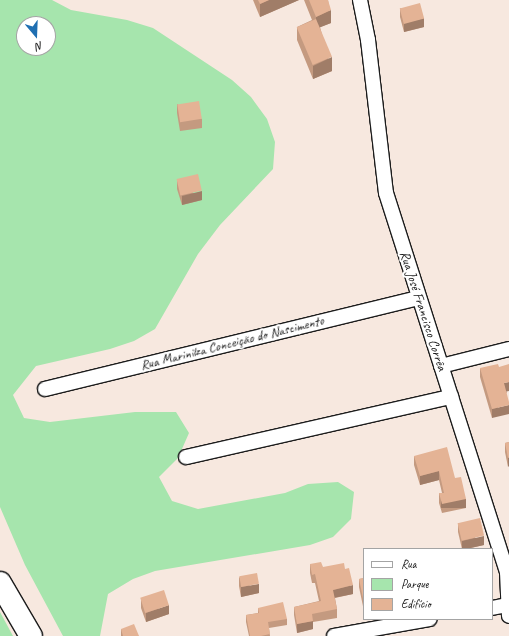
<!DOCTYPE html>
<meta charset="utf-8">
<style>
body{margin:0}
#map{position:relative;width:509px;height:636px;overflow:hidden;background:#f7e8df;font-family:Caveat,sans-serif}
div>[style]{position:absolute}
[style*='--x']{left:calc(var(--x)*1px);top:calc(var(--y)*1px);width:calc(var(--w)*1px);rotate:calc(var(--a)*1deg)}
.green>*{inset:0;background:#a6e5ad}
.roads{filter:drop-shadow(1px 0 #1c1c1c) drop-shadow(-1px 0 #1c1c1c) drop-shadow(0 1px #1c1c1c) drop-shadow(0 -1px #1c1c1c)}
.minor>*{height:14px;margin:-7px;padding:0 7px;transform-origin:7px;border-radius:7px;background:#fff}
.motorway>*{height:22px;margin:-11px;padding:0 11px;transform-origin:11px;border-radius:11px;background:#fff}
.wall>*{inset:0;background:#c49a80}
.shaded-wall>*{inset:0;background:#a07d68;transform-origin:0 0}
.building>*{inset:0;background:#e4b395;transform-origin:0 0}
span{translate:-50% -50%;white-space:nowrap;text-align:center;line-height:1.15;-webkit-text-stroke:4px #fff;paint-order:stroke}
.street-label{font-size:14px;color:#1c1c1c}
.legend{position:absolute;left:363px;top:548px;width:130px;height:72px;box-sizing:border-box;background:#fff;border:1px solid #a4a4a4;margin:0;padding:5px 7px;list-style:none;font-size:12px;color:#1c1c1c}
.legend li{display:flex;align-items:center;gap:8px;height:20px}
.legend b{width:20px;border:1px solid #a4a4a4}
.north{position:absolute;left:16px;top:16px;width:40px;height:40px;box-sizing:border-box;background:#fff;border:1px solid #a4a4a4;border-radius:50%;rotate:161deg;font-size:11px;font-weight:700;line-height:16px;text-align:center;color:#1c1c1c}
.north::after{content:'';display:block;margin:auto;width:14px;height:18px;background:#1f6fb2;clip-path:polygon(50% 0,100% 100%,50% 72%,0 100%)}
</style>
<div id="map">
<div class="green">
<div style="clip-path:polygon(evenodd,0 0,52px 0,71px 10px,127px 20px,153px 28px,232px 80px,251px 97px,267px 119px,275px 142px,273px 169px,220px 225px,198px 254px,155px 329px,134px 341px,110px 349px,36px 366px,13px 395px,24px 418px,50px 422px,135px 412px,176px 412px,189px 433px,178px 458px,159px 477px,172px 501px,198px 509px,285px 493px,308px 484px,338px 482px,354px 492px,351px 519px,333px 537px,310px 545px,155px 571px,133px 579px,108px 594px,100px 636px,63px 636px,25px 565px,0 507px,0 0,24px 24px,48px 24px,48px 48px,24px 48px,24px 24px)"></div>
<div style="clip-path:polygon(0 612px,13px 636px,0 636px)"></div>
</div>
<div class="roads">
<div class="minor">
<div style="--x:360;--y:0;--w:41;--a:78.7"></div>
<div style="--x:368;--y:40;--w:154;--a:83.3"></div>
<div style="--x:386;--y:193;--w:398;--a:72.3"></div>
<div style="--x:507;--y:572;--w:44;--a:87.4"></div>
<div style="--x:441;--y:366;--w:70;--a:-14"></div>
<div style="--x:45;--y:389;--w:384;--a:-13.7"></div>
<div style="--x:186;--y:457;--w:272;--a:-12.8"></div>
<div style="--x:492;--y:608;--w:16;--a:-11"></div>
<div style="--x:334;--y:636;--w:97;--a:-10.1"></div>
</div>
<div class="motorway">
<div style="--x:0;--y:583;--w:61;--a:59.7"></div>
</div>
</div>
<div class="wall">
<div style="clip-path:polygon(253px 0,299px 0,260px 17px)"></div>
<div style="clip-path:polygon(304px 0,328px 0,331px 23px,320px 27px,332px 71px,313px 79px,297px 40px,297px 27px,312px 20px)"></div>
<div style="clip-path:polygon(400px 8px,424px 27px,404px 32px,400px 17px)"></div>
<div style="clip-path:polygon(177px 104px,202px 119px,202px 128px,180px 131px,177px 113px)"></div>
<div style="clip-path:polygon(177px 180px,202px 200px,182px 205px,177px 189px)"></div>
<div style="clip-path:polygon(480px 368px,507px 392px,492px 418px,480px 377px)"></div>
<div style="clip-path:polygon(509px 442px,508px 467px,505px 452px,505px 443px)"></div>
<div style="clip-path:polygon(414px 456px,455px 478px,466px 508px,442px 513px,439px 503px,439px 493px,442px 493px,439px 480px,420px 485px,414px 465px)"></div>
<div style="clip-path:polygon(458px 523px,484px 545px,466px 549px,462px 549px,458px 532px)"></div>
<div style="clip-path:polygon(310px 564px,323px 567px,345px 569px,353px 594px,335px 598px,337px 609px,337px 618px,313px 622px,313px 629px,297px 633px,294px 615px,294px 607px,319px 601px,315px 583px,312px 583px,310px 573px)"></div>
<div style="clip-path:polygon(239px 577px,259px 593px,241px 597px,239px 586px)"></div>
<div style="clip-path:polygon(364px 578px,364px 611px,359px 587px,359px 579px)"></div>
<div style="clip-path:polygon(141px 599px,169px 614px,146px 622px,141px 608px)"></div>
<div style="clip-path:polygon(258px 608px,287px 619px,287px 625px,269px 628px,270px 636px,249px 636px,246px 622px,246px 615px,258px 613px)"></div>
<div style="clip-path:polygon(121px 629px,139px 636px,121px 636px)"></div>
</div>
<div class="shaded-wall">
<div style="clip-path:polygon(269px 0,299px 0,260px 17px,260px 4px)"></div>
<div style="clip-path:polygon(331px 10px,331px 23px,316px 29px,316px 17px)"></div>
<div style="clip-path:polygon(424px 18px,424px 27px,404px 32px,404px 23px)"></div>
<div style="clip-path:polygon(332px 57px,332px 71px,313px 79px,313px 66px)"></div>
<div style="clip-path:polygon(202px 191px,202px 200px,182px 205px,182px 196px)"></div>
<div style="clip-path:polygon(509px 382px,509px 391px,504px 392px,504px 383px)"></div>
<div style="clip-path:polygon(509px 405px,509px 414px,492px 418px,492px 409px)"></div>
<div style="clip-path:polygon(509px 457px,509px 466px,508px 467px,508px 458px)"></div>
<div style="clip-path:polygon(439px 471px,439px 480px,420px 485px,420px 476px)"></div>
<div style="left:466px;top:499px;width:9px;height:25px;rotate:90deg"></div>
<div style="clip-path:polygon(484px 536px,484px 545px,466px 549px,462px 549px,462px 541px)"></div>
<div style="clip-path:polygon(259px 584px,259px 593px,241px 597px,241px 587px)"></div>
<div style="clip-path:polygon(353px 585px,353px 594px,333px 598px,333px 590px)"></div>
<div style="clip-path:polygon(169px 605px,169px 614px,146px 622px,146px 613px)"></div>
<div style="clip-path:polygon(313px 621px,313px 629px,297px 633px,297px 624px)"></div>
</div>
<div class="building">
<div style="clip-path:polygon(258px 0,269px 0,260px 4px)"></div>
<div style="clip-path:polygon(309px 0,328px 0,331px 10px,316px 17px)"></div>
<div style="left:420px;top:3px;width:16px;height:21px;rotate:75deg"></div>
<div style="left:316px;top:19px;width:41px;height:21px;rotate:67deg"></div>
<div style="left:199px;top:101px;width:18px;height:22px;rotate:81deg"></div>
<div style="left:198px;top:174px;width:17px;height:22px;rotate:77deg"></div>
<div style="clip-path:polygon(498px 364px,499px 367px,509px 364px,509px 382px,504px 383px,509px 402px,509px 405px,492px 409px,480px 368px)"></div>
<div style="clip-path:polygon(509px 442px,509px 457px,508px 458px,505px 443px)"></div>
<div style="clip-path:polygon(447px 447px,455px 478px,461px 477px,466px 499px,442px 504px,439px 493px,444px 493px,439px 471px,420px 476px,414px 456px)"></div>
<div style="left:480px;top:518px;width:18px;height:23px;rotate:77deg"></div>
<div style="clip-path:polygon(321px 562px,323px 567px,344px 563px,345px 569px,349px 568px,353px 585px,333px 590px,337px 609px,312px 614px,313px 621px,297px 624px,294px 607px,321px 601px,315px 574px,312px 575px,310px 564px)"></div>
<div style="left:257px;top:573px;width:11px;height:18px;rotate:80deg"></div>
<div style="clip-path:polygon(364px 578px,364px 603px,359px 579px)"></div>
<div style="left:164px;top:590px;width:16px;height:25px;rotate:72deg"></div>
<div style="clip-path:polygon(283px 602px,287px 619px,268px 622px,270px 634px,261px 636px,250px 636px,246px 615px,259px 613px,258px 608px)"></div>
<div style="clip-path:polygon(134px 624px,139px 636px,123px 636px,121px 629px)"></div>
</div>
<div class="street-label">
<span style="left:423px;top:311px;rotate:72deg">Rua José Francisco Corrêa</span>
<span style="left:232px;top:343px;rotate:-14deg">Rua Marinilza Conceição do Nascimento</span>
</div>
<ul class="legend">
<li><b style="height:5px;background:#fff"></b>Rua</li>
<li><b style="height:11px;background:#a6e5ad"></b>Parque</li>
<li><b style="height:11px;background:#e4b395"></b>Edifício</li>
</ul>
<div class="north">N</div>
</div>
